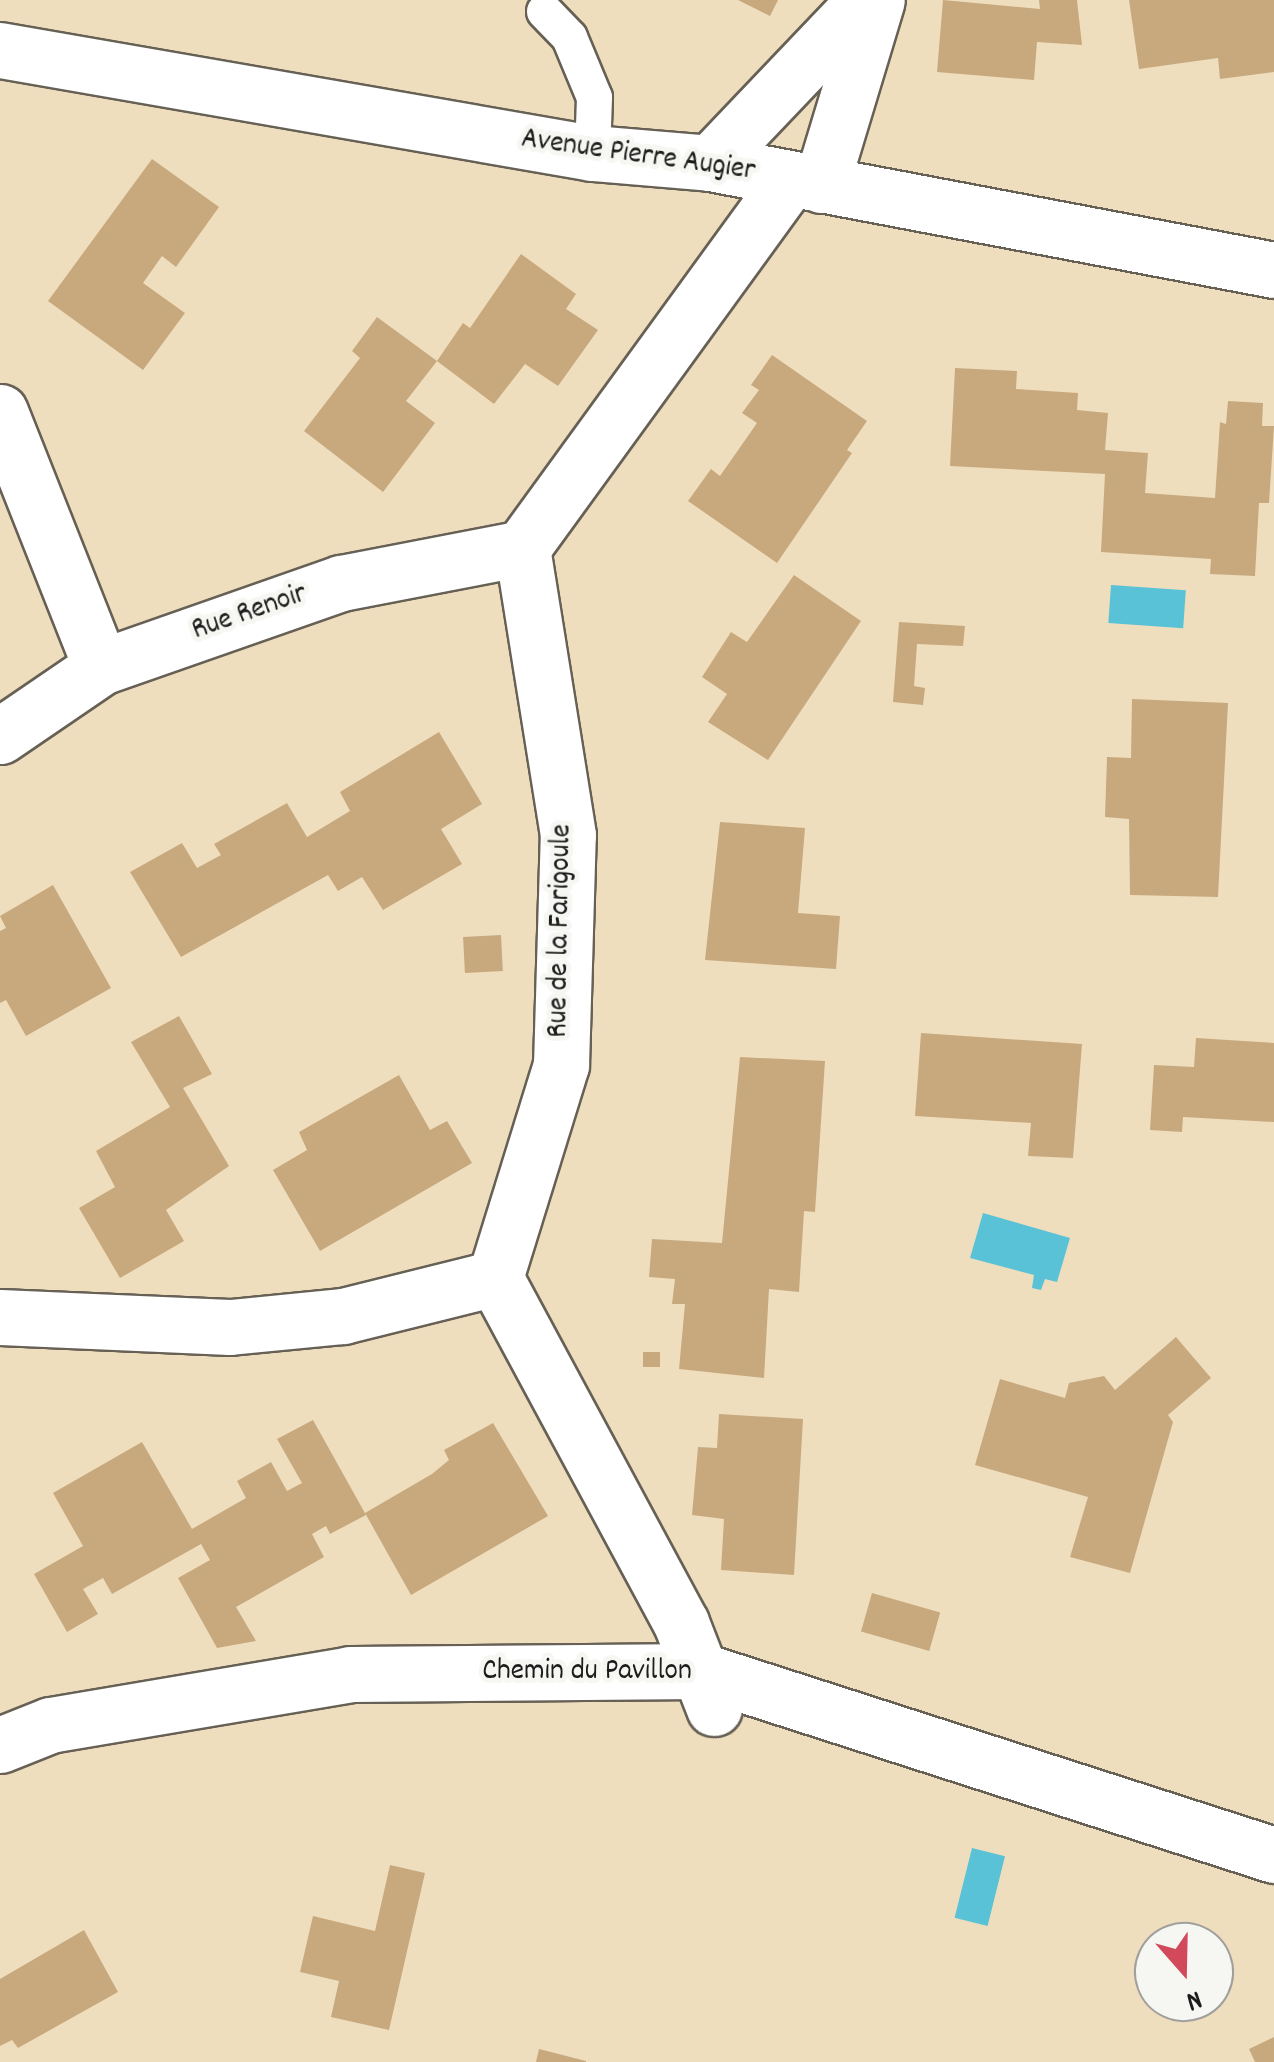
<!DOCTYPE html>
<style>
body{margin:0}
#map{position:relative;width:1274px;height:2062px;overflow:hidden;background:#efdebe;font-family:Dekko,sans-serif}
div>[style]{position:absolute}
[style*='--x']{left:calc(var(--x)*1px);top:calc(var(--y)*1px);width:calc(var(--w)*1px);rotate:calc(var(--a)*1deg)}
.water>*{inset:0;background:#59c2d6;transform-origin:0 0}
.building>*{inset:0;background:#c8a97e;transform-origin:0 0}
.roads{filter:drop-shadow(2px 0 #666055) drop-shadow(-2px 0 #666055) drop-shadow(0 2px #666055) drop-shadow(0 -2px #666055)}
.lane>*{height:35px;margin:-17.5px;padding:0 17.5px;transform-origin:17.5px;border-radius:17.5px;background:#fff}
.street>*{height:55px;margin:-27.5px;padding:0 27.5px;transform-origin:27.5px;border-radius:27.5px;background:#fff}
span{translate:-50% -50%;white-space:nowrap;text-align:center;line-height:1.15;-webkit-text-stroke:10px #f6f6f2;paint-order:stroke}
.street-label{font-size:30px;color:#1c1c1c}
.north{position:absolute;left:1134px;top:1922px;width:100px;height:100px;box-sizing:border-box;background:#f6f6f2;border:2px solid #9f9f9c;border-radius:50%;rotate:160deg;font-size:28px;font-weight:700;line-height:40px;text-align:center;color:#1c1c1c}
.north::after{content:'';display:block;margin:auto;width:35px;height:45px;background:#d1495b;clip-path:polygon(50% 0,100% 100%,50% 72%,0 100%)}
</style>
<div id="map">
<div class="water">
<div style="left:1111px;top:585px;width:75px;height:38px;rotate:4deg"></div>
<div style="clip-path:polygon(983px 1213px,1070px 1238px,1057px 1282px,1045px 1279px,1041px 1290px,1032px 1288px,1034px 1275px,970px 1258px)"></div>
<div style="left:972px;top:1848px;width:34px;height:72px;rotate:14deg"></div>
</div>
<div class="building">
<div style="clip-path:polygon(738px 0,778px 0,770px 16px)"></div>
<div style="clip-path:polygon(943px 0,1040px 9px,1039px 0,1077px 0,1082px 45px,1037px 42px,1034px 80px,937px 72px)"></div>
<div style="clip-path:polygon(1129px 0,1274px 0,1274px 72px,1220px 79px,1218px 58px,1139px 69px)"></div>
<div style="clip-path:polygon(152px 159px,219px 207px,176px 267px,162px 256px,143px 283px,185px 313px,143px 370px,48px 301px)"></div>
<div style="clip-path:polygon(521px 254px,576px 294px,566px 309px,598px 330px,558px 386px,525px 364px,494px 404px,437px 361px,463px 323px,470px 328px)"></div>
<div style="clip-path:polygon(377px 317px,437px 361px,406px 401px,435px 423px,383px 492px,304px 431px,360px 358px,352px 351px)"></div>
<div style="clip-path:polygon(772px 355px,867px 421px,847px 450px,852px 453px,777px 563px,688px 501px,711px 469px,720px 476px,757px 423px,742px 413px,759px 390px,751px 385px)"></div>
<div style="clip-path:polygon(955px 368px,1017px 371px,1016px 389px,1078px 393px,1077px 410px,1108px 413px,1105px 450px,1148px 453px,1145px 493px,1215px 498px,1220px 422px,1226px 424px,1228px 401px,1263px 403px,1262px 426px,1274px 426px,1269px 503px,1259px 503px,1255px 576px,1210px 574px,1211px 559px,1101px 552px,1105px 474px,950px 466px)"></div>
<div style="clip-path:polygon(794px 575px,861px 621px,768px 760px,708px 722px,727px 694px,702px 677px,731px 632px,747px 642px)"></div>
<div style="clip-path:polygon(899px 622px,965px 626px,963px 646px,917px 644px,914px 686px,925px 688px,923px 705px,893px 702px)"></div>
<div style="clip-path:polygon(1132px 699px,1228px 703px,1218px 897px,1130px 895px,1129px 819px,1105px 817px,1107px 757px,1131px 758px)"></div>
<div style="clip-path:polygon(439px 732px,482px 804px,441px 829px,462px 864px,383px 910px,362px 877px,338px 891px,328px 875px,181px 957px,130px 872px,182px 843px,197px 868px,221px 855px,214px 844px,287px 803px,307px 837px,350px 811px,340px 792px)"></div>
<div style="clip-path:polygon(720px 822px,805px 828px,798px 913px,840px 916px,836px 969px,705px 960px)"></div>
<div style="clip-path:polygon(53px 885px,111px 988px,26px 1036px,6px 1000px,0 1003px,0 931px,6px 928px,0 916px)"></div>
<div style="left:501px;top:935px;width:36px;height:38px;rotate:87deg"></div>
<div style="clip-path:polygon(179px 1016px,212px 1074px,183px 1088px,229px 1166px,166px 1210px,184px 1241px,120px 1278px,79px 1208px,115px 1187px,96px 1151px,170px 1107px,131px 1042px)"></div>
<div style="clip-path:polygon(921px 1033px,1082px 1044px,1073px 1158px,1028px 1156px,1031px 1123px,915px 1116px)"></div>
<div style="clip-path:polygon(1196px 1038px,1274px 1043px,1274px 1122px,1183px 1117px,1182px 1132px,1150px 1130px,1154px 1065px,1194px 1067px)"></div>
<div style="clip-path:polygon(740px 1057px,825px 1061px,815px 1212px,804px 1211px,799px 1292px,769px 1289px,764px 1378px,679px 1369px,685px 1304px,672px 1304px,675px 1279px,649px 1277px,652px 1239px,722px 1243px)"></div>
<div style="clip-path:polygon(399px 1075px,430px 1130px,447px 1121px,472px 1163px,320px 1251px,273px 1170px,307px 1150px,299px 1132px)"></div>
<div style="clip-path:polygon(1176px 1337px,1211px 1378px,1168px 1415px,1173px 1422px,1130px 1573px,1070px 1557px,1088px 1497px,975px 1465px,1000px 1379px,1065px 1398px,1069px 1383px,1104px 1376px,1115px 1390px)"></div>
<div style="left:643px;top:1352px;width:17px;height:15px"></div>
<div style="clip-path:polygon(719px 1414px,803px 1419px,794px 1575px,721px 1570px,724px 1519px,692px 1515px,698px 1447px,717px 1448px)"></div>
<div style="clip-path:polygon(313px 1420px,366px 1515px,330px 1534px,326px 1526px,312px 1534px,324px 1557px,236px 1607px,256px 1641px,217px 1648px,178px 1578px,210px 1560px,201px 1544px,112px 1594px,103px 1578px,83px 1589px,98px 1614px,67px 1632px,34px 1574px,83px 1546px,53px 1493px,142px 1442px,192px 1529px,246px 1498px,237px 1481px,271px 1462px,287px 1491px,302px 1483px,277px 1439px)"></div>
<div style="clip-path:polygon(493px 1423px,548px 1516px,411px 1595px,365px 1513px,432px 1474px,449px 1460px,444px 1450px)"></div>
<div style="left:872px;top:1593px;width:71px;height:40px;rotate:16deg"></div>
<div style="clip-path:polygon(390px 1865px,425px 1873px,389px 2030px,331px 2017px,339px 1981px,300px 1972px,313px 1916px,375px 1931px)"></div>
<div style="clip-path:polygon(84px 1930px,118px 1992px,18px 2048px,12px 2040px,0 2046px,0 1979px)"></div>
<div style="clip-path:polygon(1274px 2037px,1274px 2062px,1255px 2062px,1249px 2049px)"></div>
<div style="clip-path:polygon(539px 2049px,586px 2061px,586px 2062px,536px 2062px)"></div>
</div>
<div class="roads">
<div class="lane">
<div style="--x:544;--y:11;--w:36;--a:46"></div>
<div style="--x:569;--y:37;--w:65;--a:67.4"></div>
<div style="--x:594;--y:97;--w:56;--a:92"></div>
</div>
<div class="street">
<div style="--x:0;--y:50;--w:601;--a:9.87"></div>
<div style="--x:592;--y:153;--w:118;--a:4.8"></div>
<div style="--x:710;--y:163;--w:574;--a:10.74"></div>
<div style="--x:710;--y:163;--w:225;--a:-46.4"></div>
<div style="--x:821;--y:185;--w:193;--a:-73.2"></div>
<div style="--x:0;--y:412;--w:274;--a:68.4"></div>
<div style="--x:0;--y:736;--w:122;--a:-34.3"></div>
<div style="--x:101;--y:667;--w:254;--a:-19.3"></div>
<div style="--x:341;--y:583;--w:184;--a:-10.9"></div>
<div style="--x:0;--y:1317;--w:230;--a:2.5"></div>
<div style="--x:230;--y:1327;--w:114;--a:-5.6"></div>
<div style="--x:343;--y:1316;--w:157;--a:-14"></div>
<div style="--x:714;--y:1708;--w:91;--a:-111.2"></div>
<div style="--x:681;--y:1623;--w:392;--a:-118.3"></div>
<div style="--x:495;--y:1278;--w:223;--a:-72.8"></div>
<div style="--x:561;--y:1065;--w:230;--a:-88.3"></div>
<div style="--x:568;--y:835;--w:291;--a:-99.1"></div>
<div style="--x:522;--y:548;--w:455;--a:-54"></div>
<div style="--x:0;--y:1745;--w:54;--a:-21.8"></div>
<div style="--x:50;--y:1725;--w:304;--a:-9.6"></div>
<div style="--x:350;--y:1674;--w:352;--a:-0.5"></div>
<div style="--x:702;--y:1671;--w:601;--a:17.83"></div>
</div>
</div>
<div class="street-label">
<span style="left:638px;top:157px;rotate:8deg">Avenue Pierre Augier</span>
<span style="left:250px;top:614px;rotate:-19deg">Rue Renoir</span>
<span style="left:562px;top:931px;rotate:-89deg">Rue de la Farigoule</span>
<span style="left:587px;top:1673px">Chemin du Pavillon</span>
</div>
<div class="north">N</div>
</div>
